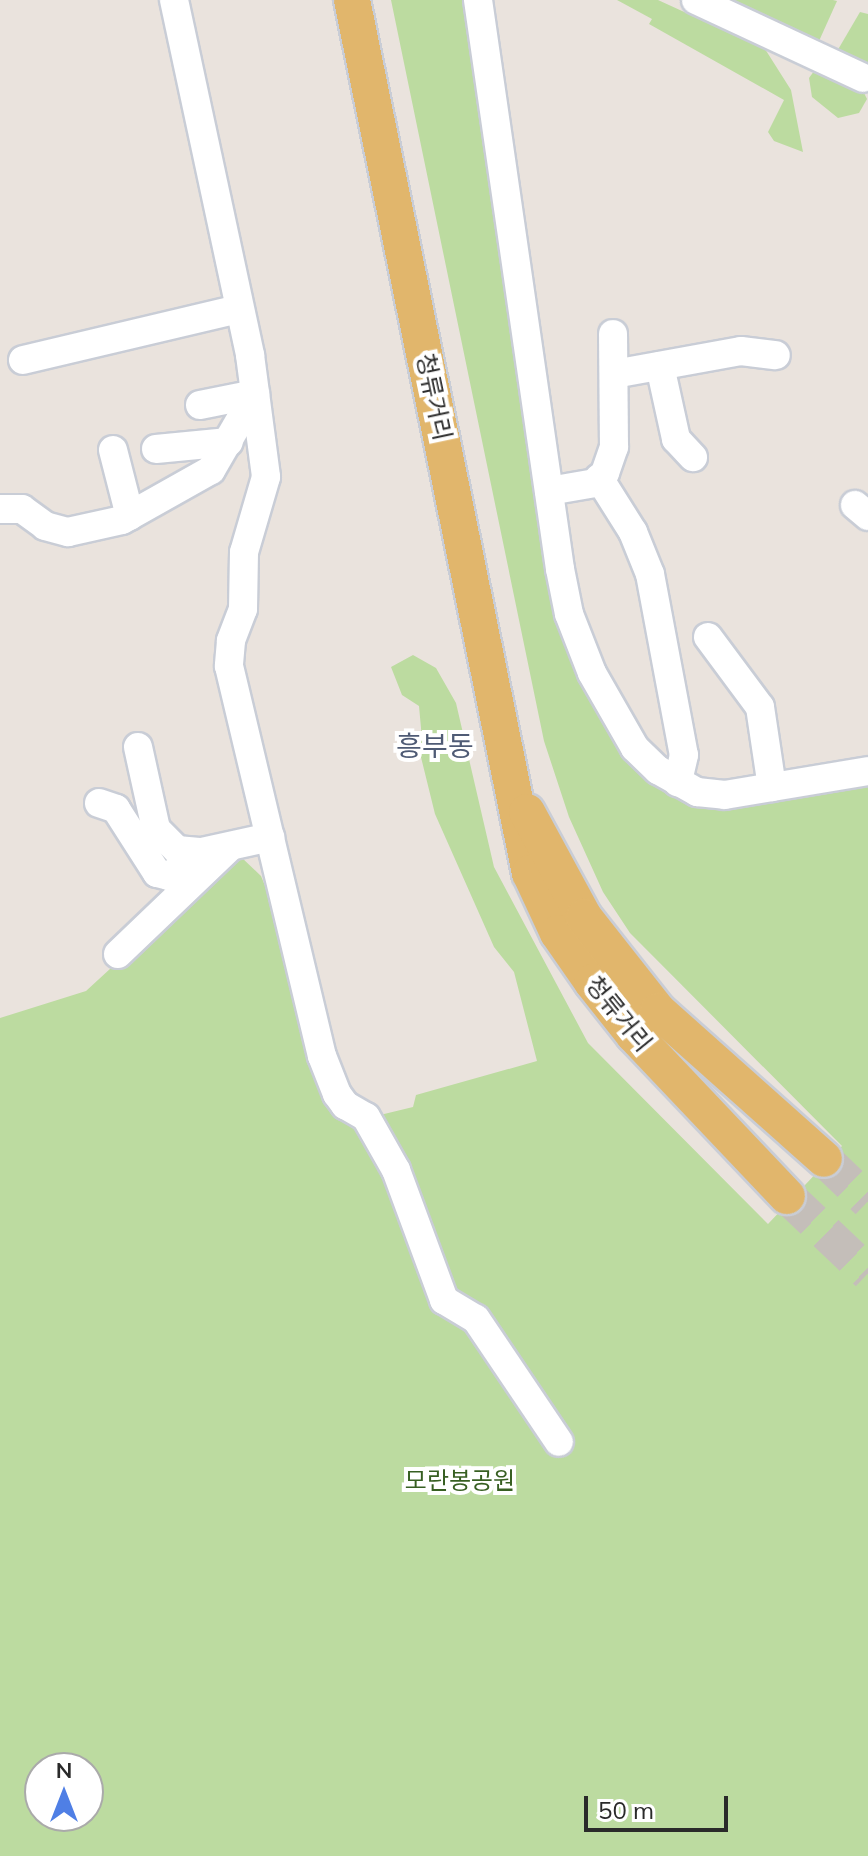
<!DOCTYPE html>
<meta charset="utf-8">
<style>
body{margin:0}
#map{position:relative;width:868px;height:1856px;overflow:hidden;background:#eae3dd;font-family:Mulish,"Noto Sans KR",sans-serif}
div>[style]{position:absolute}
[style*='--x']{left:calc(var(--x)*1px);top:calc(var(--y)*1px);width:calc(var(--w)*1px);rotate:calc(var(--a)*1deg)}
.green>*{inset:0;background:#bcdba0}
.major-tunnel>*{height:36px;margin-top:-18px;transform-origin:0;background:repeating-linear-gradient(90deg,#c4beb9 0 36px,transparent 0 54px)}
.roads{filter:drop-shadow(2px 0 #c9cdd6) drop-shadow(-2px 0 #c9cdd6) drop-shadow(0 2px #c9cdd6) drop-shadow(0 -2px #c9cdd6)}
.minor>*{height:28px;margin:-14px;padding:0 14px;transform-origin:14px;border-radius:14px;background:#fff}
.major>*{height:36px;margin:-18px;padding:0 18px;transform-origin:18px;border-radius:18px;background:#e1b66c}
span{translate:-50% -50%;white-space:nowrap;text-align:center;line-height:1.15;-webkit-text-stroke:8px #fff;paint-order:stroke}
.street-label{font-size:24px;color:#2a2a2a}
.park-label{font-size:24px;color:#375f22}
.quarter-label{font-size:28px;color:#4f5b75}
.north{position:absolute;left:24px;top:1752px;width:80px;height:80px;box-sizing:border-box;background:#fff;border:2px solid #aaa;border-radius:50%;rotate:0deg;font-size:22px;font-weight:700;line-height:32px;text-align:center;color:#2a2a2a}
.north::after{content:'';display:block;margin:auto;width:28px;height:36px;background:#4f7fe5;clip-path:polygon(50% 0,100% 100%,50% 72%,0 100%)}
.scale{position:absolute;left:584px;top:1796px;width:144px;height:36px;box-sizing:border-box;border:4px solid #2a2a2a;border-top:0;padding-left:10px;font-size:24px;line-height:28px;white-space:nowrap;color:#2a2a2a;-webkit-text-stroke:6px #fff;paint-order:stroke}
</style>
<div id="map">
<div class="green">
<div style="clip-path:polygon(evenodd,391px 0,466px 0,560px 612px,674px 791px,868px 782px,868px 1856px,0 1856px,0 1018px,86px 991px,198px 888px,240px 856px,261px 876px,273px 905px,334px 1108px,347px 1123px,413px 1107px,416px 1095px,537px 1061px,514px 972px,494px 947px,435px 814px,417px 741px,422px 739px,419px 706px,402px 695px,391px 667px,413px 655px,436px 668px,456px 703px,494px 867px,588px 1043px,768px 1224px,842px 1146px,630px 933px,603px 892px,569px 817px,544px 741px,391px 0,40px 1768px,88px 1768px,88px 1816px,40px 1816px,40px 1768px)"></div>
<div style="clip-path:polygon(617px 0,658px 0,765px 49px,791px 90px,803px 152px,774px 141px,768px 132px,784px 100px,649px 24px,652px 19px)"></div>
<div style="clip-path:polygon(730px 0,833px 0,837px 1px,819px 41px)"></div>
<div style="clip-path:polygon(860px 12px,868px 14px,868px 63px,862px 67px,836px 53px)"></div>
<div style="clip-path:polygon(817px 67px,864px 93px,867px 99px,859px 113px,838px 118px,812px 97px,809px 78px)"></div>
</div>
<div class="major-tunnel">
<div style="--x:824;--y:1159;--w:61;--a:43.7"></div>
<div style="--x:787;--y:1196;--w:112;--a:43.5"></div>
</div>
<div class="roads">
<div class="minor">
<div style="--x:174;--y:0;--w:363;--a:77.9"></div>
<div style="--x:250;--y:355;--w:123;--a:82.5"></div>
<div style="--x:266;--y:477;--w:78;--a:106.3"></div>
<div style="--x:244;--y:552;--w:57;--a:91"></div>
<div style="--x:243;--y:609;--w:34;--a:111"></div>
<div style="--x:231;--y:641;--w:25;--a:95"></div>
<div style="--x:229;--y:666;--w:401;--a:76.6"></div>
<div style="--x:322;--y:1056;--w:41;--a:68.5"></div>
<div style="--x:337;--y:1094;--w:14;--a:54"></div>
<div style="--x:345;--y:1105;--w:24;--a:30"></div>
<div style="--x:366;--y:1117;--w:61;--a:60.5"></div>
<div style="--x:396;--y:1170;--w:139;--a:69.7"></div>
<div style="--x:444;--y:1300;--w:37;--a:31"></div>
<div style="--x:476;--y:1319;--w:148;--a:56"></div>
<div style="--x:478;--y:0;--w:575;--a:81.8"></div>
<div style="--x:560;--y:569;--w:46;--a:78.7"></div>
<div style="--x:569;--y:614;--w:63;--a:68.7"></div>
<div style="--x:592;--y:673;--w:86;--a:60.2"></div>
<div style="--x:635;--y:748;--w:32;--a:44"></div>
<div style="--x:658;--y:770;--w:45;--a:29.4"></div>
<div style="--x:697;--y:792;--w:28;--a:6"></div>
<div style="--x:725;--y:795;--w:145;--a:-9.5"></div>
<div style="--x:696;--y:0;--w:184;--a:25"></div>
<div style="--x:23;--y:360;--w:222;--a:-13.3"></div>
<div style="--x:660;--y:366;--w:75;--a:77.6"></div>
<div style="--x:676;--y:439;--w:25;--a:47"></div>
<div style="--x:614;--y:374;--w:129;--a:-10.3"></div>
<div style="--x:741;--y:351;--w:35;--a:7"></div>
<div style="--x:200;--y:405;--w:56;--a:-11.3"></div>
<div style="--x:156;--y:449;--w:73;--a:-5.5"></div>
<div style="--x:113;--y:450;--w:68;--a:75.6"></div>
<div style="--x:599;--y:478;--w:64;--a:57.8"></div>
<div style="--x:633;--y:532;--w:45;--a:68"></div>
<div style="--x:650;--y:574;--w:184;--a:79.4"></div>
<div style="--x:684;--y:755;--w:28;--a:103"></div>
<div style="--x:549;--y:491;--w:47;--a:-9.9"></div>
<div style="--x:595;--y:483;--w:14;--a:-45"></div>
<div style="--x:605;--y:473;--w:28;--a:-71"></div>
<div style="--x:614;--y:447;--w:113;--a:-90.5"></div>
<div style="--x:855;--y:505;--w:17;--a:40"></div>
<div style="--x:0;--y:509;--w:22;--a:0"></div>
<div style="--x:22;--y:509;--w:29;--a:36"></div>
<div style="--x:45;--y:526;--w:24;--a:15"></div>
<div style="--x:68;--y:532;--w:55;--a:-12.5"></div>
<div style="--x:122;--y:520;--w:102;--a:-29.3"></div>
<div style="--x:211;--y:470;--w:88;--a:-59.9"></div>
<div style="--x:708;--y:637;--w:87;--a:53.4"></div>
<div style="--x:760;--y:707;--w:81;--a:81.5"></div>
<div style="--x:138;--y:747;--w:84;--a:77.6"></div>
<div style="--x:156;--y:829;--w:30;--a:45"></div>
<div style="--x:177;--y:850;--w:25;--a:5"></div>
<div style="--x:202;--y:852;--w:70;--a:-12.4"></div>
<div style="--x:99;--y:803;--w:18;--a:19"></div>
<div style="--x:116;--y:809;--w:76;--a:57.4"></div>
<div style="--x:157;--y:873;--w:12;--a:14"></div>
<div style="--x:169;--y:876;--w:41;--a:-36"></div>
<div style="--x:118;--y:954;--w:156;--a:-43.7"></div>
</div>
<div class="major">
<div style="--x:352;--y:0;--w:891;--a:78.48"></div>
<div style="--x:530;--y:873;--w:66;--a:65"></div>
<div style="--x:558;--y:933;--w:60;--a:55.2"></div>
<div style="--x:592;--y:982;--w:68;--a:51.6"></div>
<div style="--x:634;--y:1035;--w:222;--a:46.5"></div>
<div style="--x:527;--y:812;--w:119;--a:61.5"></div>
<div style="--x:584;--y:917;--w:120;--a:51.8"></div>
<div style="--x:658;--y:1011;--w:222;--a:41.7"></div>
</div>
</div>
<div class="street-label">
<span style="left:434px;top:397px;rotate:78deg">청류거리</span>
<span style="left:619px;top:1014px;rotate:51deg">청류거리</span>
</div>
<div class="park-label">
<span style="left:460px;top:1481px">모란봉공원</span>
</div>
<div class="quarter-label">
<span style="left:435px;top:746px">흥부동</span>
</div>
<div class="north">N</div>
<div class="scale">50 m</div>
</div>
